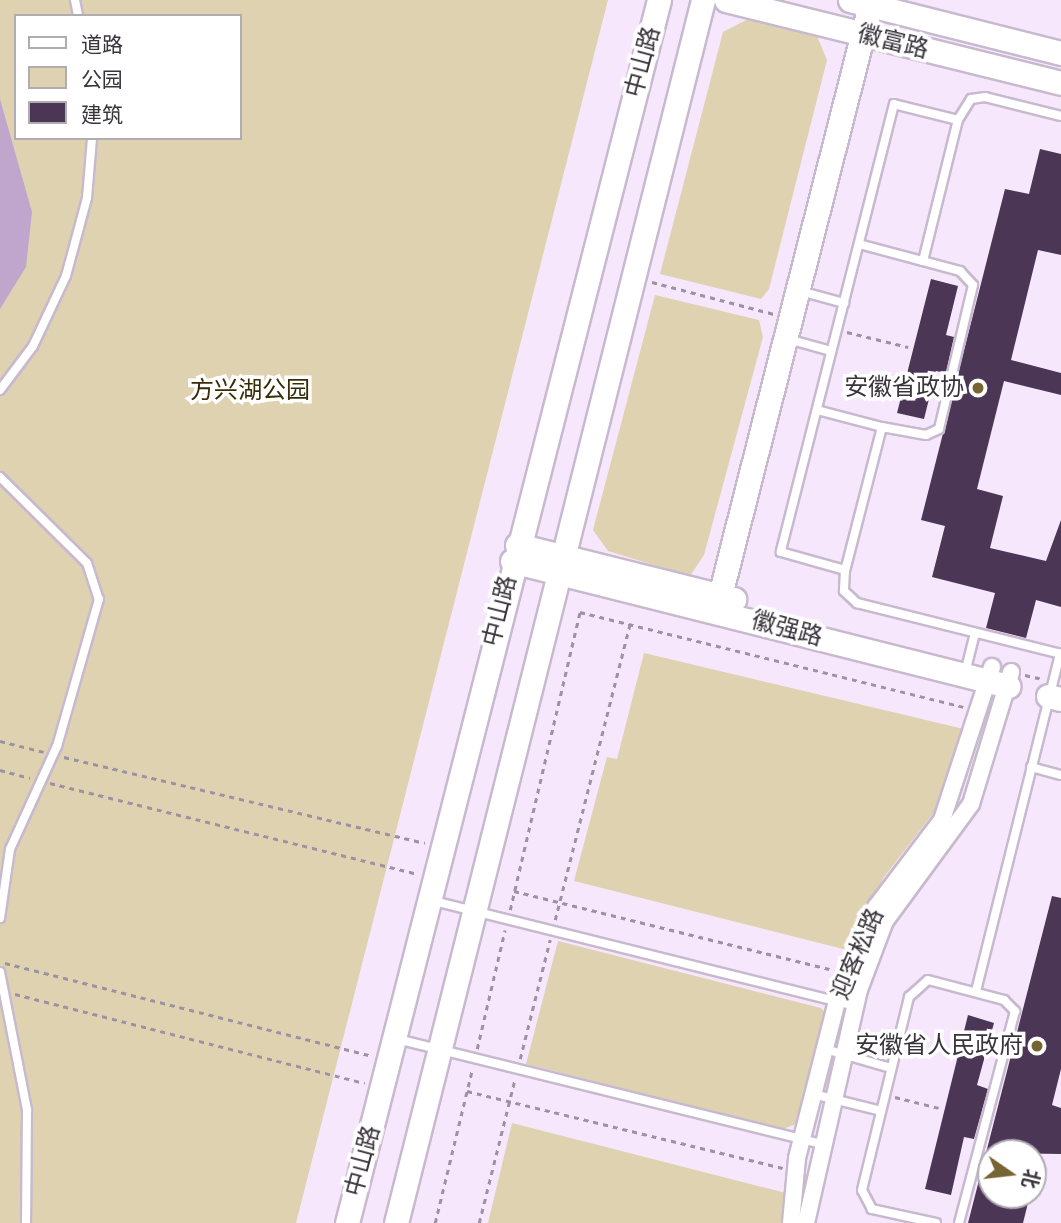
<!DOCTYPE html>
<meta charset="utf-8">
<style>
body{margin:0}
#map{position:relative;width:1061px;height:1223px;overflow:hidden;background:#f6e7fd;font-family:"Fira Sans","Noto Sans SC",sans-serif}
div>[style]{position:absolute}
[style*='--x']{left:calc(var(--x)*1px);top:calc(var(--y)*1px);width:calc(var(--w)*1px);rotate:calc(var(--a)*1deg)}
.green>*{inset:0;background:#dfd2b1}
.water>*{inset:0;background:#c0a6cc}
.building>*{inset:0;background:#4c3656}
.path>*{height:2.5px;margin-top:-1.25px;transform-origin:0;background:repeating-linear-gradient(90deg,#9d92a2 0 5px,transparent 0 10px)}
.roads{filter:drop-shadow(2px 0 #c7b9ce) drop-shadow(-2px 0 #c7b9ce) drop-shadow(0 2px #c7b9ce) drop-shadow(0 -2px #c7b9ce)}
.lane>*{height:8px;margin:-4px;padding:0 4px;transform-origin:4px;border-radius:4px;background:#fff}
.street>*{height:16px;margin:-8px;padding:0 8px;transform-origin:8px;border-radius:8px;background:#fff}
.secondary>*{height:23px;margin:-11.5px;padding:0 11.5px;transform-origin:11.5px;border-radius:11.5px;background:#fff}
.dots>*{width:19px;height:19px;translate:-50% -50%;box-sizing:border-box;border:4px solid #fff;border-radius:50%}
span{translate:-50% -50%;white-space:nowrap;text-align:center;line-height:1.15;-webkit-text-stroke:7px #fff;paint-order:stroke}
.street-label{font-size:24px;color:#39333c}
.poi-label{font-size:24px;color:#39333c}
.right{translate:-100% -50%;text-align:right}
.park-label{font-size:24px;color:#382c07}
.legend{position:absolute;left:14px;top:14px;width:228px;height:126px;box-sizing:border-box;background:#fff;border:2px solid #b0adb1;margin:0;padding:9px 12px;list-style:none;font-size:21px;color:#39333c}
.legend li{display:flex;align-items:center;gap:14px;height:35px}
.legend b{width:35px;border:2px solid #b0adb1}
.north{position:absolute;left:977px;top:1139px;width:70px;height:70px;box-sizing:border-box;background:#fff;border:2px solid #b0adb1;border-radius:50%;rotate:104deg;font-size:19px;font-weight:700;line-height:28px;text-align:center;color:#39333c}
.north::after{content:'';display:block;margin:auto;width:24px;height:32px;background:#776433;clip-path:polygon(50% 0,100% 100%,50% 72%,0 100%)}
</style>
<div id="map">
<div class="green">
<div style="clip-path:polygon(evenodd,0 0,608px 0,296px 1223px,0 1223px,0 0,16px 16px,240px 16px,240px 138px,16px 138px,16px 16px)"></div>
<div style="clip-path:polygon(748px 19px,817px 36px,827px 60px,769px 289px,761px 299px,660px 274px,723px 32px)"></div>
<div style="clip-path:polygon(655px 295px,759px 320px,763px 337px,704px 555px,690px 576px,608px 551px,593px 530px)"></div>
<div style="clip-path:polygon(644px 653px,968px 730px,938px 807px,884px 877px,847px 950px,574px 881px,607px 757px,617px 759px)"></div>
<div style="clip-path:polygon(558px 941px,821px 1008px,826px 1014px,799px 1123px,783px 1129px,526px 1064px)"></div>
<div style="clip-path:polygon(512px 1123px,786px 1193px,782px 1223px,488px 1223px)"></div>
</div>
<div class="water">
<div style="clip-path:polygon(0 99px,32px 212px,26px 267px,0 309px)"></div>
</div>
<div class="building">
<div style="clip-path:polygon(1040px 149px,1061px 154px,1061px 255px,1038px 250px,1011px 360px,1061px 373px,1061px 395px,1004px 381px,977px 489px,1003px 496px,990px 548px,1046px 561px,1061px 520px,1061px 607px,1036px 600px,1026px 638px,986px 628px,995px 593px,932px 577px,945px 526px,921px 520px,1005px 189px,1029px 194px)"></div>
<div style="clip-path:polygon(931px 279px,958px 286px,946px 335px,954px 337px,946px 373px,936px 371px,924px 419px,897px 413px)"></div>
<div style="clip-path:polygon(1052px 896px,1061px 898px,1061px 1069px,1052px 1105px,1061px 1108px,1061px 1154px,991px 1153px,991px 1195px,1030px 1195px,1023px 1223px,968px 1223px)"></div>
<div style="clip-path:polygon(968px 1015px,994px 1023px,977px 1085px,988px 1089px,974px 1139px,964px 1137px,951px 1195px,925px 1189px)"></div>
</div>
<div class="path">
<div style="--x:652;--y:282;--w:126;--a:14.7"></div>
<div style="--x:847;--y:332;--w:63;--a:13.8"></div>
<div style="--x:1025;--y:675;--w:17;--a:13"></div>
<div style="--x:0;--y:741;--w:45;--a:14"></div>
<div style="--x:64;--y:757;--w:371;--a:13.4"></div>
<div style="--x:0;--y:770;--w:31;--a:15"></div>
<div style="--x:50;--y:783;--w:378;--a:13.9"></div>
<div style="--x:514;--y:891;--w:330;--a:13.9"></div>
<div style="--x:510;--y:910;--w:306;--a:-76.8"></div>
<div style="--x:580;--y:612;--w:395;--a:13.9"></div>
<div style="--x:555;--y:920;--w:305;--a:-75.8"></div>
<div style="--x:5;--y:963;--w:379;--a:14.2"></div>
<div style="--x:15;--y:994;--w:361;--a:14.3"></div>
<div style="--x:477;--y:1049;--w:122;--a:-76.8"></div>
<div style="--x:520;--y:1059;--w:123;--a:-75.9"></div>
<div style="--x:467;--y:1091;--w:325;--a:13.7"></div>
<div style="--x:895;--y:1097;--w:45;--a:14"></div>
<div style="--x:435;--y:1223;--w:157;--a:-76.4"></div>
<div style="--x:479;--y:1223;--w:148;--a:-76"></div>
</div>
<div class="roads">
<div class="lane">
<div style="--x:75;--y:0;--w:16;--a:79"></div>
<div style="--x:1061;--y:116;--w:78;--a:-166"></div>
<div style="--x:985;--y:97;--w:14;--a:172"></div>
<div style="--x:971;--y:99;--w:25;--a:122"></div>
<div style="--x:958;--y:120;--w:66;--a:-166"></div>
<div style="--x:894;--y:104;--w:462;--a:104.2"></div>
<div style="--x:781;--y:552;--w:66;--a:15.7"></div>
<div style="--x:845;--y:570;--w:21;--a:93"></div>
<div style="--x:844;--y:591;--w:18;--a:43"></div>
<div style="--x:857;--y:603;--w:210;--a:14"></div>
<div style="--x:859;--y:244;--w:105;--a:15"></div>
<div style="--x:960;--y:271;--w:19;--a:47"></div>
<div style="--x:973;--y:285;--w:148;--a:103.3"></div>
<div style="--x:939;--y:429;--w:14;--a:155"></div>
<div style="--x:926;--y:435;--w:45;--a:-169.7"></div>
<div style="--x:923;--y:261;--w:145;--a:-76.1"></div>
<div style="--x:800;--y:291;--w:46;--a:15.3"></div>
<div style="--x:788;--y:339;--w:45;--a:15.6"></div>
<div style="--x:0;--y:390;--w:55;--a:-53.1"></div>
<div style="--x:33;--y:346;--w:77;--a:-64.8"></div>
<div style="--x:66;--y:276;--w:81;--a:-74.9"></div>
<div style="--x:87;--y:198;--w:60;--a:-85.2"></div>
<div style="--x:817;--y:410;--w:67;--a:14.7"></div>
<div style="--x:882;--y:427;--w:149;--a:104.4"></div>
<div style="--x:0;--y:477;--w:122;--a:44.7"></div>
<div style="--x:87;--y:563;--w:38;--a:72"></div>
<div style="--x:99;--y:599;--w:153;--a:105.9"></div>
<div style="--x:57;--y:746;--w:113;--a:114.5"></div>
<div style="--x:10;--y:849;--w:70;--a:98.2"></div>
<div style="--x:965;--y:673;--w:41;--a:-76"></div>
<div style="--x:1031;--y:767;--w:31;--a:15"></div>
<div style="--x:430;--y:900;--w:438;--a:14"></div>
<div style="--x:0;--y:972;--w:141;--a:78.9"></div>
<div style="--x:27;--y:1110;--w:113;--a:90.5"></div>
<div style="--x:976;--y:991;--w:348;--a:-76"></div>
<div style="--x:397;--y:1039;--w:437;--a:13.9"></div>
<div style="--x:825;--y:1049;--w:69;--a:16.1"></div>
<div style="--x:813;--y:1094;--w:70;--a:14"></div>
<div style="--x:936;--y:1223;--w:66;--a:-167.7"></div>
<div style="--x:872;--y:1209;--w:21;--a:-118"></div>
<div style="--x:862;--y:1190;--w:199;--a:-76.3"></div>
<div style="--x:909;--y:997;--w:25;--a:-42"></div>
<div style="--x:928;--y:980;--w:79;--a:14.7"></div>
<div style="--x:1004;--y:1000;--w:16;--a:45"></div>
<div style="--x:1015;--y:1011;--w:219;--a:104.8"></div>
</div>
<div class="street">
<div style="--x:791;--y:1223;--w:65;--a:-84.7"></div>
<div style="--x:797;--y:1158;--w:162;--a:-75.7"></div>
<div style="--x:837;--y:1001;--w:102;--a:-67.5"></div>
<div style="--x:876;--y:907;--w:109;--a:-52.8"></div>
<div style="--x:942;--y:820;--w:161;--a:-71.9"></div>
<div style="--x:806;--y:1223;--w:239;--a:-77.2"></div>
<div style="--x:859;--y:990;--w:74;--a:-69.4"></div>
<div style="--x:885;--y:921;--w:145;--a:-53.7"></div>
<div style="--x:971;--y:804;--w:138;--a:-73.1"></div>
</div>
<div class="secondary">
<div style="--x:726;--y:0;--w:345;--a:13.9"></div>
<div style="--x:850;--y:0;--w:218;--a:14.1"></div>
<div style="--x:517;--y:545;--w:224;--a:14"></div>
<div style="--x:512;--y:561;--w:512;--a:14.14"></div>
<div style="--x:716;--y:611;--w:625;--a:-75.74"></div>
<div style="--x:1048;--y:696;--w:13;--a:13"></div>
<div style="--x:347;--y:1223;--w:1262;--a:-75.69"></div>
<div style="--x:396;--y:1223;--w:1261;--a:-75.91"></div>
</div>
</div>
<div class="dots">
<div style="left:978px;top:388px;background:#776433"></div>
<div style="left:1037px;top:1046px;background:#776433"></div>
</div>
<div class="street-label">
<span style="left:893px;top:42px;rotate:14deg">徽富路</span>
<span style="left:643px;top:62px;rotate:-75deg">中山路</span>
<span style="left:500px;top:611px;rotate:-76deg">中山路</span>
<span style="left:787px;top:629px;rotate:15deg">徽强路</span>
<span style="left:858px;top:954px;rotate:-67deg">迎客松路</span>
<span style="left:363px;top:1161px;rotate:-75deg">中山路</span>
</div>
<div class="poi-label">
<span class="right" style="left:964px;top:388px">安徽省政协</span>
<span class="right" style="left:1023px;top:1046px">安徽省人民政府</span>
</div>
<div class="park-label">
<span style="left:250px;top:391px">方兴湖公园</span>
</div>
<ul class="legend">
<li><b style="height:9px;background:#fff"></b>道路</li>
<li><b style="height:19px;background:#dfd2b1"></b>公园</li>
<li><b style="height:19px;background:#4c3656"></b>建筑</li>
</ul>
<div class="north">北</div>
</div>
